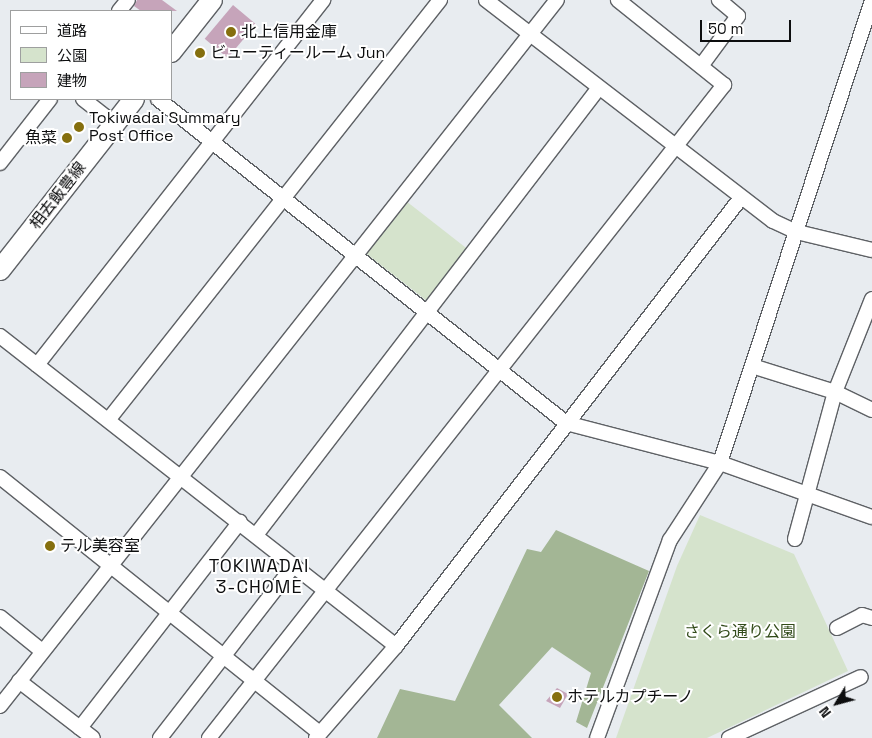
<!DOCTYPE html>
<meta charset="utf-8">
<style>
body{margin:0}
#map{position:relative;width:872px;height:738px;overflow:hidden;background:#e8ecf0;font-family:"Space Grotesk","Noto Sans JP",sans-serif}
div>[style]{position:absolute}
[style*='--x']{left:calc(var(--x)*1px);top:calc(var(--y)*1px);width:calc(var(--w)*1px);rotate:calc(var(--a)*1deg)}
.green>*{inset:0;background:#d5e3cc;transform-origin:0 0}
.forest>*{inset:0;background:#a3b695}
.building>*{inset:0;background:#c6a4ba;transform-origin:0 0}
.roads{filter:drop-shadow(1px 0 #5e6165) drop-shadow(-1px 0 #5e6165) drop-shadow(0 1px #5e6165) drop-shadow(0 -1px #5e6165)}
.street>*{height:14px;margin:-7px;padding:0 7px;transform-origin:7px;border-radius:7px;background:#fff}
.secondary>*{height:20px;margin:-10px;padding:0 10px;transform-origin:10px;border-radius:10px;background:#fff}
.dots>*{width:14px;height:14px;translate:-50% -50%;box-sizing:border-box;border:2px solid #fff;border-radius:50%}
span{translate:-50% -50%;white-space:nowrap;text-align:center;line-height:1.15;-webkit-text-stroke:4px #fff;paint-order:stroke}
.poi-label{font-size:16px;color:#0d0e0f}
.left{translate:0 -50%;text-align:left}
.right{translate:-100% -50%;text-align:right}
.street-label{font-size:16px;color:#0d0e0f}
.park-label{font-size:16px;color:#324b1a}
.neighbourhood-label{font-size:18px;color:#0d0e0f;letter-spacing:1px}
.legend{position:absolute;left:10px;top:10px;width:162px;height:90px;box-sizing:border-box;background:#fff;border:1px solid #9e9f9f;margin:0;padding:6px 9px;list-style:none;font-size:15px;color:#0d0e0f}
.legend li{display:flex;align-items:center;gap:10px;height:25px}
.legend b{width:25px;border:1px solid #9e9f9f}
.north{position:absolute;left:812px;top:678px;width:50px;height:50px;-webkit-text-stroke:4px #fff;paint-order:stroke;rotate:233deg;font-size:14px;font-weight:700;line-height:20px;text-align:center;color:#0d0e0f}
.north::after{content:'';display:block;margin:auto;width:18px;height:22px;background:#0d0e0f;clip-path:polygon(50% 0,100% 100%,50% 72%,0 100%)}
.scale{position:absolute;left:700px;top:20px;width:91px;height:22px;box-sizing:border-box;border:2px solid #0d0e0f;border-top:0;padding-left:6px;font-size:15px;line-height:18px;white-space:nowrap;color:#0d0e0f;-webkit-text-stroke:4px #fff;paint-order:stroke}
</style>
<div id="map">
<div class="green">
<div style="left:406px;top:201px;width:78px;height:66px;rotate:38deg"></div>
<div style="clip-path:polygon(700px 515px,794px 554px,848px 671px,707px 738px,616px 738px,677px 566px)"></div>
</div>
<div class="forest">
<div style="clip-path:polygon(556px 530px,649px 571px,587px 728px,576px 722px,591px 673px,552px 647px,499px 705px,532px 738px,377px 738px,400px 689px,455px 701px,527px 549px,541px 552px)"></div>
</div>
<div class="building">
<div style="clip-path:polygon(137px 0,162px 0,177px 11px,141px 11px,134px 6px)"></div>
<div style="left:233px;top:5px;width:30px;height:44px;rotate:40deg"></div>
<div style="clip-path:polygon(557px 688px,568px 694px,560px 708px,546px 701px)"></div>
</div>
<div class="roads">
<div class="street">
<div style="--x:486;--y:0;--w:362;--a:37.6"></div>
<div style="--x:773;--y:221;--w:26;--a:25"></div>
<div style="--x:797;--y:232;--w:77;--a:13.5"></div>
<div style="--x:119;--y:11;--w:14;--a:-51"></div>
<div style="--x:701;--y:66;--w:62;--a:-53.5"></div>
<div style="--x:738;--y:16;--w:25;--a:-140"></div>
<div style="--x:83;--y:99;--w:41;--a:38"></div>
<div style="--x:158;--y:99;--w:521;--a:38.45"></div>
<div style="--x:566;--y:423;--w:159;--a:14.6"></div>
<div style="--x:720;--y:463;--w:161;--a:19.6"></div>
<div style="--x:0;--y:163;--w:81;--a:-52"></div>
<div style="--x:0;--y:336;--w:503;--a:38.05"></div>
<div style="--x:37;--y:365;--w:464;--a:-51.9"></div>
<div style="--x:752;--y:366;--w:87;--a:17.4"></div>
<div style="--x:835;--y:392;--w:41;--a:25.9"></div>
<div style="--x:109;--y:419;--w:534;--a:-51.69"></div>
<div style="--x:0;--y:477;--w:409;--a:38.7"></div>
<div style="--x:256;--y:535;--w:562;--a:-52.52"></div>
<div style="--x:795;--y:539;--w:152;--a:-74.8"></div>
<div style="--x:835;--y:392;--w:100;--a:-68.3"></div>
<div style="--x:0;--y:617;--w:54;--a:39"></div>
<div style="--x:837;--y:628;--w:28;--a:-27"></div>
<div style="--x:862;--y:615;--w:10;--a:17"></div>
<div style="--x:19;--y:681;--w:93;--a:37.6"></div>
<div style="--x:0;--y:706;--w:899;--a:-51.73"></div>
<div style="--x:80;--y:728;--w:261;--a:-52.2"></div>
<div style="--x:160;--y:738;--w:219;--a:-52.2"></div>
<div style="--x:209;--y:738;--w:832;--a:-51.74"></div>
<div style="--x:724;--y:85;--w:136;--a:-141.3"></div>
<div style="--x:316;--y:738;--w:122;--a:-49"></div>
<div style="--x:396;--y:646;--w:564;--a:-52.42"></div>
<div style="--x:597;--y:738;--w:211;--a:-69.8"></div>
<div style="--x:670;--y:540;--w:92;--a:-57"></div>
<div style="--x:720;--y:463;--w:487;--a:-71.8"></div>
<div style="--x:729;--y:738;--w:145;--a:-24.8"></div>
</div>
<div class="secondary">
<div style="--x:171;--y:52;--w:66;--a:-51.7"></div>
<div style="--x:0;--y:270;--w:217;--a:-51.9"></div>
</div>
</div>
<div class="dots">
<div style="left:231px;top:32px;background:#856f0e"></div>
<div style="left:200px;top:53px;background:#856f0e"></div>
<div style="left:79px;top:127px;background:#856f0e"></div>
<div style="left:67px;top:138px;background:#856f0e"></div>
<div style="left:50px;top:546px;background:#856f0e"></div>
<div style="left:557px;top:697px;background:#856f0e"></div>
</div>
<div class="poi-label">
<span class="left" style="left:241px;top:32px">北上信用金庫</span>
<span class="left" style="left:210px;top:53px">ビューティールーム Jun</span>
<span class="left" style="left:89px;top:127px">Tokiwadai Summary<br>Post Office</span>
<span class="right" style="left:57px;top:138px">魚菜</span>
<span class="left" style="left:60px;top:546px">テル美容室</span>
<span class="left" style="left:567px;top:697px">ホテルカプチーノ</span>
</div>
<div class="street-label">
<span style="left:58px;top:196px;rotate:-52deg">相去飯豊線</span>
</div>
<div class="park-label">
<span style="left:740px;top:632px">さくら通り公園</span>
</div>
<div class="neighbourhood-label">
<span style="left:259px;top:577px">TOKIWADAI<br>3-CHOME</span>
</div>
<ul class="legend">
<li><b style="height:6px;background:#fff"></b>道路</li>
<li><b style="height:14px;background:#d5e3cc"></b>公園</li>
<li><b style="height:14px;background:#c6a4ba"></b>建物</li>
</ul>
<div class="north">N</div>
<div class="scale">50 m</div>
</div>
